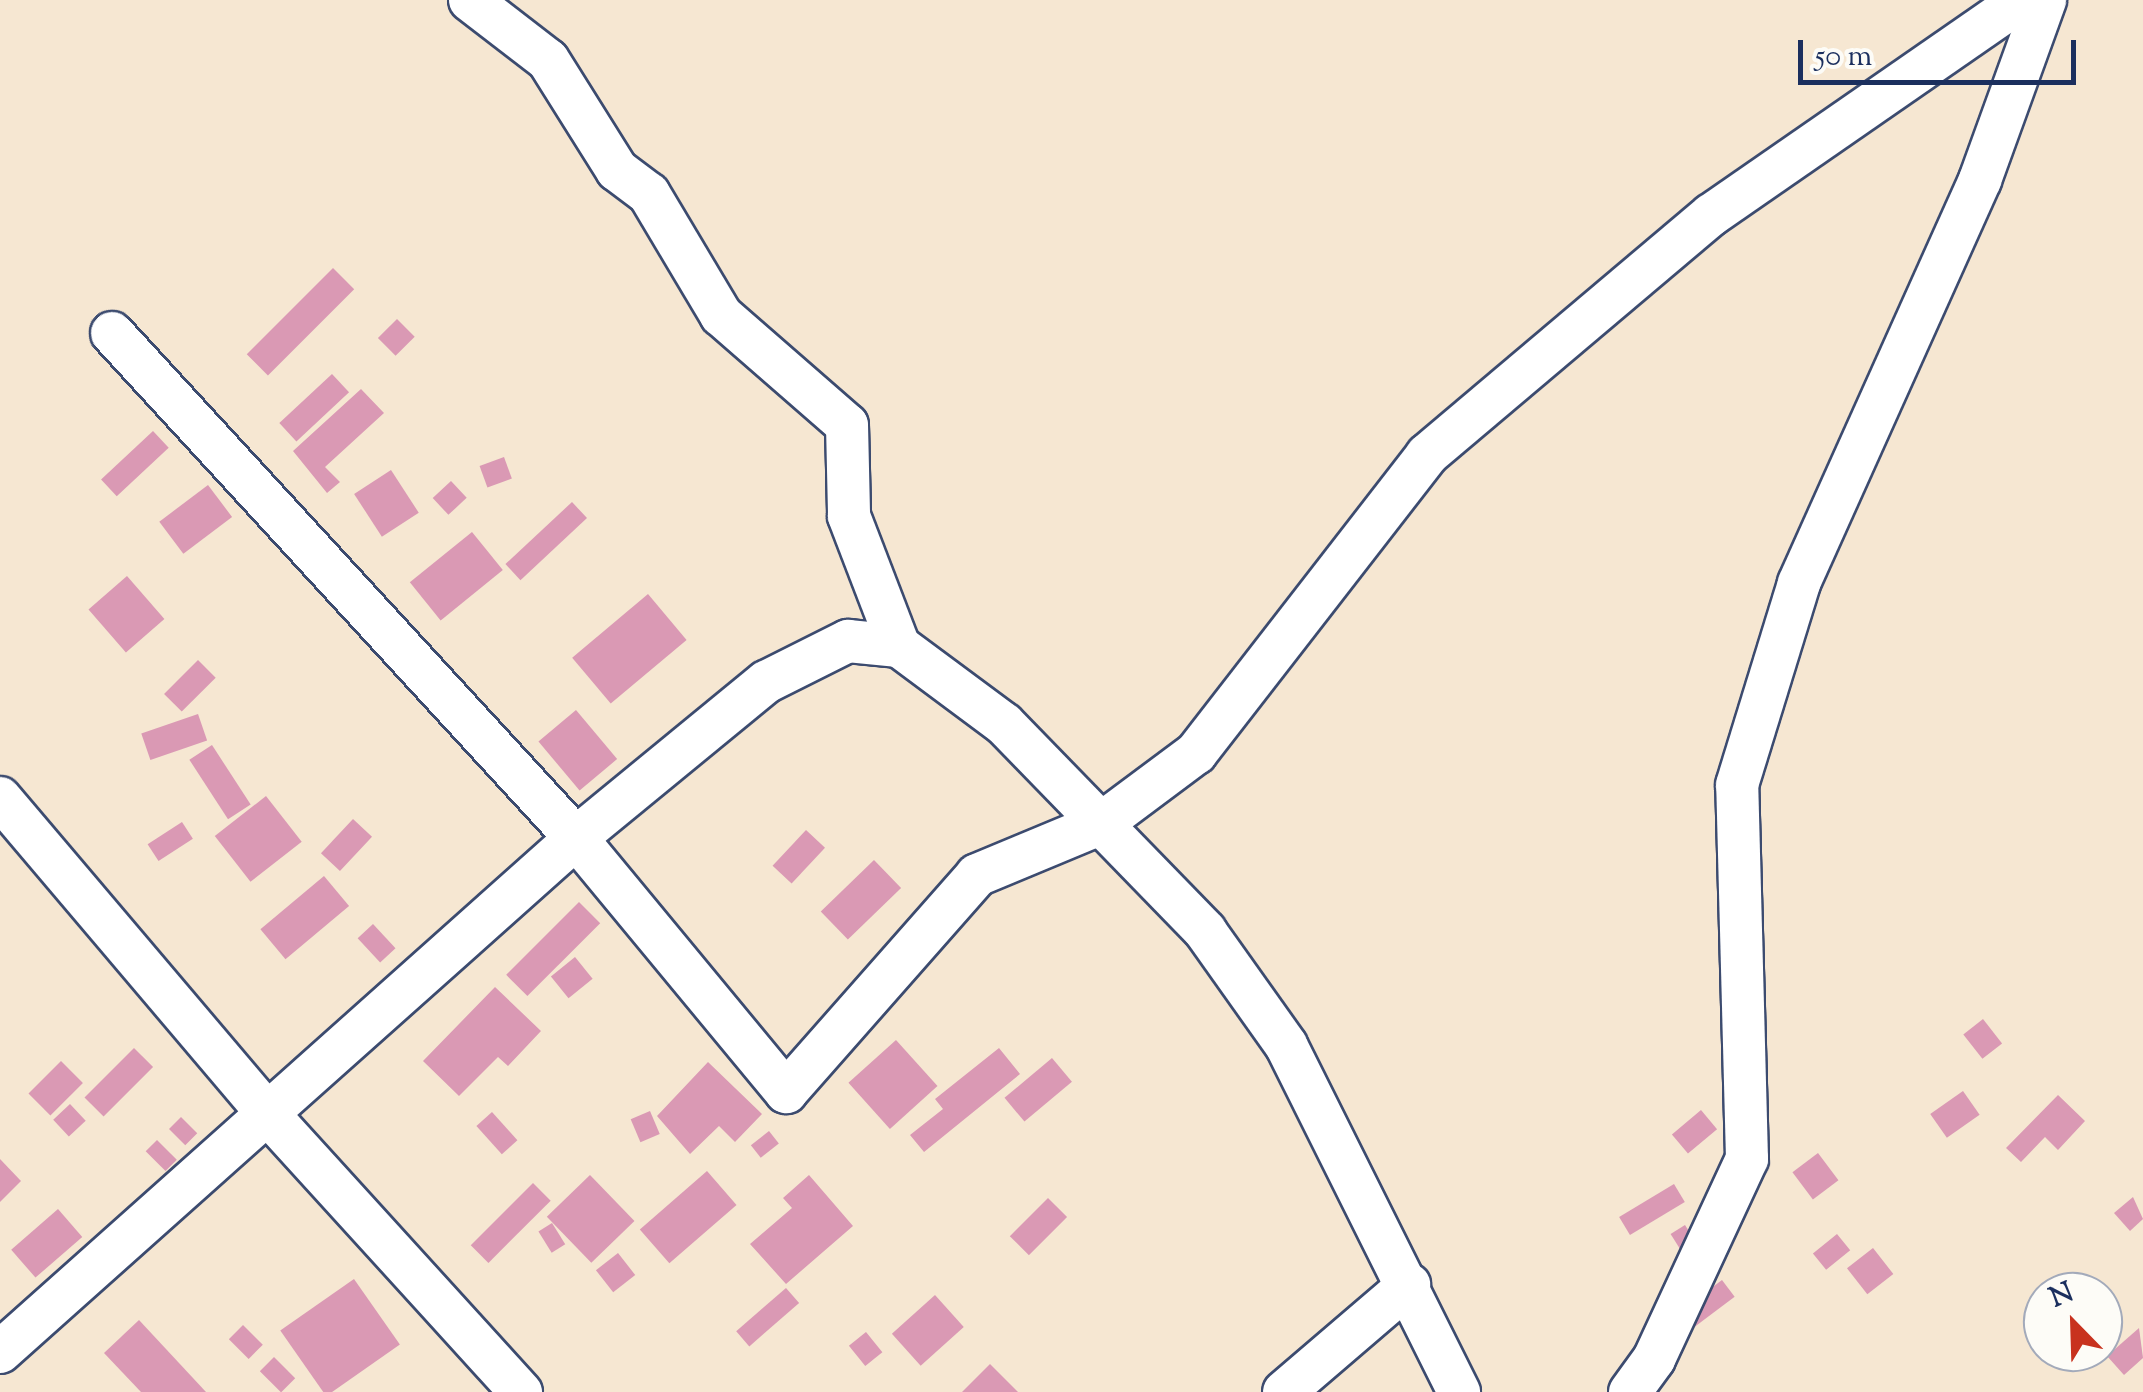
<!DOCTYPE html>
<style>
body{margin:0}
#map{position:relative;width:2143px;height:1392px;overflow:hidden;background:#f6e7d2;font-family:"Sorts Mill Goudy",serif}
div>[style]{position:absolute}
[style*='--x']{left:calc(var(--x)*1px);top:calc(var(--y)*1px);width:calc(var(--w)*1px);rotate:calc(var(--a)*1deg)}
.building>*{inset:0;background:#da99b4;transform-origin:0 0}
.roads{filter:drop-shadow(2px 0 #3c4b6f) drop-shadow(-2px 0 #3c4b6f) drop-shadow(0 2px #3c4b6f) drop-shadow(0 -2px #3c4b6f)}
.street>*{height:42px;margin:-21px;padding:0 21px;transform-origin:21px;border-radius:21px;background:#fff}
span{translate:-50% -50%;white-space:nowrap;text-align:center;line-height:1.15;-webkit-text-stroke:8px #fdfcf7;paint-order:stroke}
.north{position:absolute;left:2023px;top:1272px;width:100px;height:100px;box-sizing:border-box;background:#fdfcf7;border:2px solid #a3aaba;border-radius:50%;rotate:337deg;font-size:28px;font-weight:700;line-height:40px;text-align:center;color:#1b2f5e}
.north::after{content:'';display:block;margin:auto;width:35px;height:45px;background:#c8321e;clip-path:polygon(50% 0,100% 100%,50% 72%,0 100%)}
.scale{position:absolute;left:1798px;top:40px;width:278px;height:45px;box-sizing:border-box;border:5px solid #1b2f5e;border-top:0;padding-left:12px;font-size:30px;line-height:35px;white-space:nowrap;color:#1b2f5e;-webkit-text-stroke:8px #fdfcf7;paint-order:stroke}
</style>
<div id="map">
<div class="building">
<div style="left:333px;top:268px;width:30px;height:122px;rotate:45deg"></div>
<div style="left:397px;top:319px;width:25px;height:27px;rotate:45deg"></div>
<div style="left:332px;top:374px;width:25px;height:72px;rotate:47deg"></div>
<div style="clip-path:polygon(361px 389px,384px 413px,325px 467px,340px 482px,327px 493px,293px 451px)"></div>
<div style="left:153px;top:431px;width:23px;height:71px;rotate:47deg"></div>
<div style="left:504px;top:457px;width:23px;height:26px;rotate:70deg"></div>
<div style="left:391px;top:470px;width:51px;height:44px;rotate:57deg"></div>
<div style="left:451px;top:481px;width:23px;height:25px;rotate:47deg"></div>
<div style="left:208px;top:485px;width:40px;height:61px;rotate:53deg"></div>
<div style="left:572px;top:502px;width:22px;height:91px;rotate:47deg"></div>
<div style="left:472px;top:532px;width:49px;height:80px;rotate:51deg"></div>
<div style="left:127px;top:576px;width:57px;height:51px;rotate:49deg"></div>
<div style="left:648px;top:594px;width:60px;height:99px;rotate:50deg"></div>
<div style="left:198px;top:660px;width:25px;height:48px;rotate:45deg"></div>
<div style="left:576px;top:710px;width:64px;height:49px;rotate:50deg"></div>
<div style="left:198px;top:714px;width:28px;height:60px;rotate:71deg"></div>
<div style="left:212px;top:745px;width:71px;height:27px;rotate:57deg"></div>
<div style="left:266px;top:796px;width:58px;height:65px;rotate:52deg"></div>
<div style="left:353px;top:819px;width:26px;height:47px;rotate:43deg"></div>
<div style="left:182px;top:822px;width:20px;height:41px;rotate:57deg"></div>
<div style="left:806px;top:830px;width:26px;height:49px;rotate:43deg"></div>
<div style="left:874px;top:860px;width:39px;height:74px;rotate:46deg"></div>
<div style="left:324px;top:876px;width:39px;height:83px;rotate:50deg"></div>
<div style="left:579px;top:902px;width:30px;height:103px;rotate:45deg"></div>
<div style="left:373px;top:924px;width:33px;height:21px;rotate:47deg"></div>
<div style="left:575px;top:957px;width:28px;height:31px;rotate:51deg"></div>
<div style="clip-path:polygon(495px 987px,541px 1031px,508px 1066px,498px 1057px,459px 1096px,423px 1061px)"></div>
<div style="left:1983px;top:1019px;width:31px;height:25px;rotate:52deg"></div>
<div style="left:896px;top:1040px;width:62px;height:64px;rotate:48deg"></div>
<div style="left:134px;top:1048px;width:27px;height:70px;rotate:45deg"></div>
<div style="clip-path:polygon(999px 1048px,1020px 1074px,924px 1152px,910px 1135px,943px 1109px,935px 1099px)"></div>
<div style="left:1052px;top:1058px;width:31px;height:62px;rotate:50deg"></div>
<div style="left:61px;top:1061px;width:31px;height:46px;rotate:45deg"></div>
<div style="clip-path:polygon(708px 1062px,762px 1114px,735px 1142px,719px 1126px,690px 1154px,657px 1116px)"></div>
<div style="left:1963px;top:1091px;width:29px;height:40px;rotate:55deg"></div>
<div style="clip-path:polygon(2058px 1095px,2085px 1121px,2058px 1150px,2045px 1137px,2021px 1162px,2006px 1148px)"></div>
<div style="left:70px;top:1104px;width:23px;height:23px;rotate:47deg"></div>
<div style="left:1701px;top:1110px;width:25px;height:38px;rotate:50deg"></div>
<div style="left:650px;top:1111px;width:25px;height:21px;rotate:67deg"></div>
<div style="left:492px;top:1112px;width:38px;height:21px;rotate:48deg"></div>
<div style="left:181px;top:1117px;width:23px;height:17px;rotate:45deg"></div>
<div style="left:769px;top:1131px;width:16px;height:23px;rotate:52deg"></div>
<div style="left:157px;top:1140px;width:28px;height:16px;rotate:45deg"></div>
<div style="left:1818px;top:1153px;width:34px;height:32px;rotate:53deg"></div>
<div style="clip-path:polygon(0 1159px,21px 1181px,0 1202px)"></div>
<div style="left:707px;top:1171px;width:45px;height:89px;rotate:49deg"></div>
<div style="left:590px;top:1175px;width:64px;height:60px;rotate:46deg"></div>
<div style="clip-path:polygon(809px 1175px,853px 1226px,786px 1284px,750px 1244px,792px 1208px,783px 1198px)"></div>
<div style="left:533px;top:1183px;width:25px;height:88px;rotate:45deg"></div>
<div style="left:1674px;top:1184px;width:21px;height:64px;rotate:59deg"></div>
<div style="clip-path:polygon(2133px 1197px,2143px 1219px,2130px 1231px,2114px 1213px)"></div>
<div style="left:1048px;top:1198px;width:27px;height:54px;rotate:45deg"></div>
<div style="left:58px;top:1209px;width:37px;height:62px;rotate:49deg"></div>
<div style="left:552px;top:1223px;width:25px;height:16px;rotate:58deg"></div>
<div style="left:1685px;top:1225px;width:19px;height:17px;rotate:58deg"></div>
<div style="left:1837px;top:1234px;width:21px;height:31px;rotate:51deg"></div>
<div style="left:1873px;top:1248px;width:33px;height:33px;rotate:52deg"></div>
<div style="left:618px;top:1253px;width:28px;height:28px;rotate:52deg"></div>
<div style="left:354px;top:1279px;width:80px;height:90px;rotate:55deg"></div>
<div style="left:1722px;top:1280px;width:21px;height:82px;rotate:53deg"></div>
<div style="left:786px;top:1288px;width:20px;height:66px;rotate:49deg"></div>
<div style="left:935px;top:1295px;width:43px;height:58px;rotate:48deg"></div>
<div style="clip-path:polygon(139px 1320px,206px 1392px,141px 1392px,104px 1353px)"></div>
<div style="left:243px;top:1325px;width:28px;height:20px;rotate:45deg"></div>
<div style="clip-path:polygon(2139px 1328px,2143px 1358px,2124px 1375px,2107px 1356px)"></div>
<div style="left:866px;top:1332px;width:26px;height:22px;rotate:51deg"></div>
<div style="left:274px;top:1357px;width:30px;height:20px;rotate:45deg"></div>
<div style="clip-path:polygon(990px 1364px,1018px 1392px,962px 1392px)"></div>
</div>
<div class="roads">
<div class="street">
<div style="--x:470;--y:0;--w:98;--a:37.6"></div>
<div style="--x:548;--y:60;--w:130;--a:57.9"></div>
<div style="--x:617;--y:170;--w:40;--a:37"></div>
<div style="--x:649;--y:194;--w:141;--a:59.2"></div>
<div style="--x:721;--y:315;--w:167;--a:41.1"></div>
<div style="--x:847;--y:425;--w:91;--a:88.7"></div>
<div style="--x:849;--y:516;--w:139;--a:69"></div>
<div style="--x:112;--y:333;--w:686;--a:47.42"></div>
<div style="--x:576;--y:838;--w:330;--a:50.4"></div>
<div style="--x:786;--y:1092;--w:289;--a:-48.6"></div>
<div style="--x:977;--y:875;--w:135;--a:-22.6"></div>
<div style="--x:1102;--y:823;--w:117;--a:-36.7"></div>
<div style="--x:1196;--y:753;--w:377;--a:-52.2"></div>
<div style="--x:1427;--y:455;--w:372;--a:-40.2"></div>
<div style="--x:1711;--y:215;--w:377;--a:-34.7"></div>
<div style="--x:0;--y:798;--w:412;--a:49.7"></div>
<div style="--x:266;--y:1112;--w:379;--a:47.7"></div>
<div style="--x:0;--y:1352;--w:772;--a:-41.74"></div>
<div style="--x:576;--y:838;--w:246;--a:-39.4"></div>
<div style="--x:766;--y:682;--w:92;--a:-26.6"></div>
<div style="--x:848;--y:641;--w:51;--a:5.6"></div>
<div style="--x:899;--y:646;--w:131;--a:36.6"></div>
<div style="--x:1004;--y:724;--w:289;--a:45.8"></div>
<div style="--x:1205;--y:931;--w:140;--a:54.6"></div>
<div style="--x:1286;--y:1045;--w:388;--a:63.5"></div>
<div style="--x:1284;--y:1392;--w:165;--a:-40.6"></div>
<div style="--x:1630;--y:1392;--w:41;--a:-54"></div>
<div style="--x:1654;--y:1359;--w:221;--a:-65.1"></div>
<div style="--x:1747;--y:1159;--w:374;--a:-91.5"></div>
<div style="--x:1737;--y:785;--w:211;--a:-72.9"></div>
<div style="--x:1799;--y:583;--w:442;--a:-65.8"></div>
<div style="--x:1980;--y:180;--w:191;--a:-70.1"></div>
</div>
</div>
<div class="north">N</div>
<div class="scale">50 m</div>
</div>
